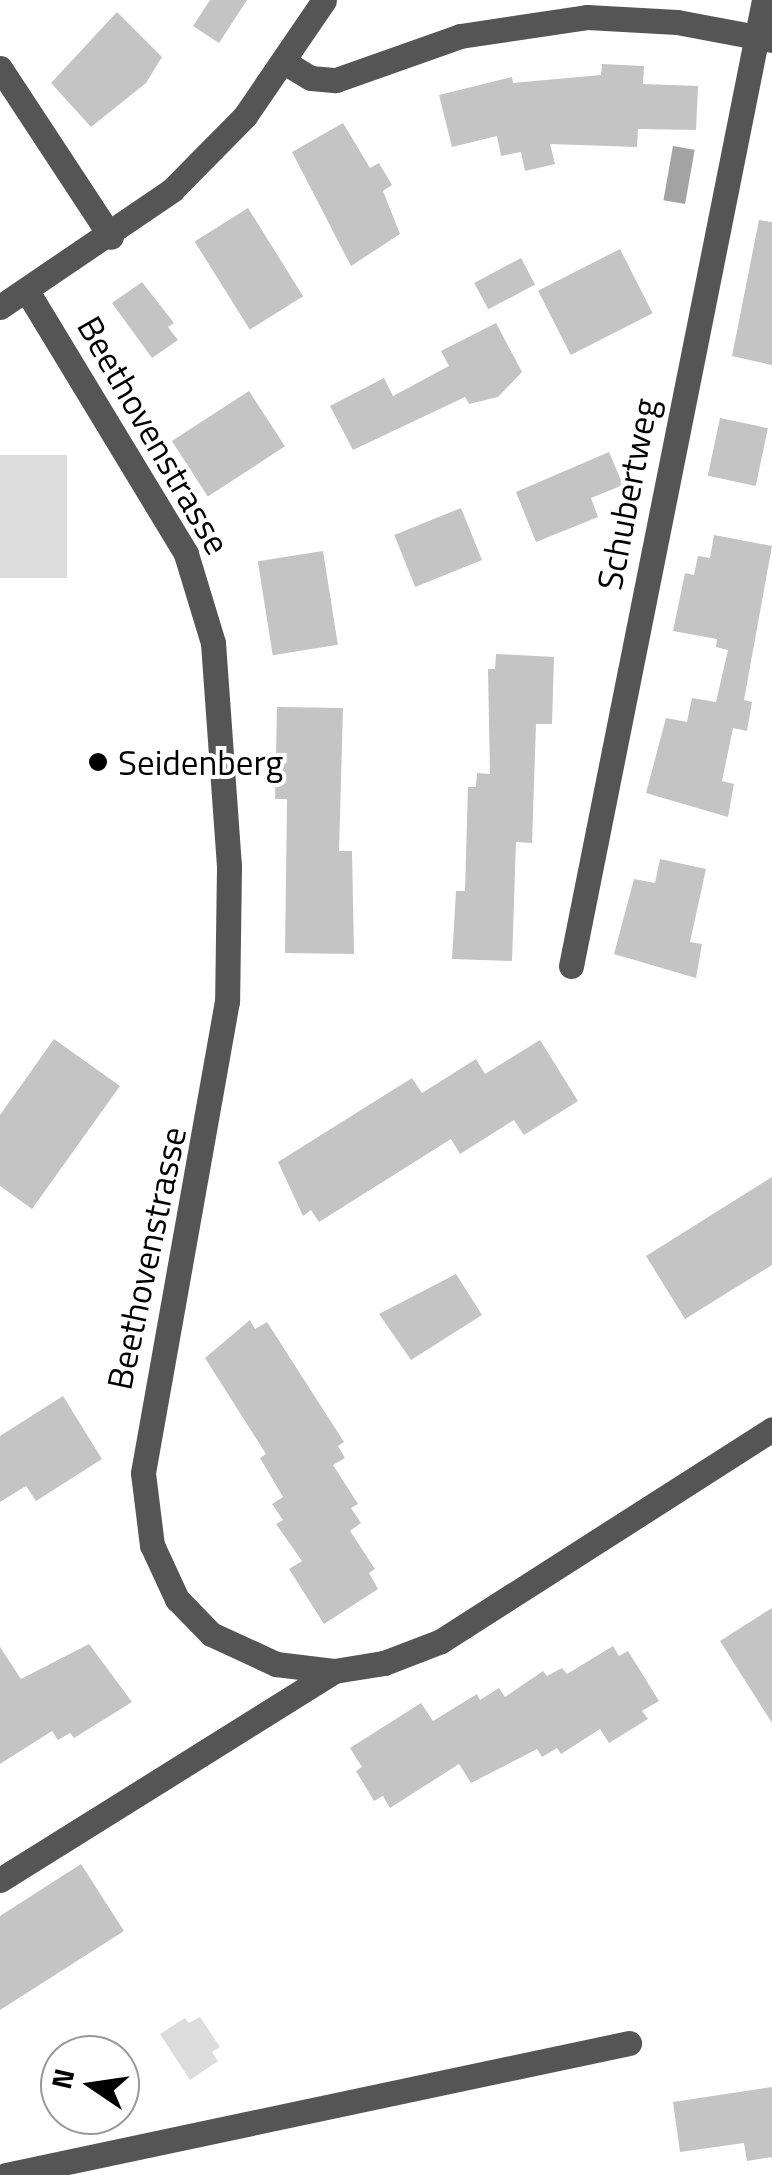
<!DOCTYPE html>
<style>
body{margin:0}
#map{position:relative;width:772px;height:2175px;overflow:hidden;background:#fff;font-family:"Titillium Web",sans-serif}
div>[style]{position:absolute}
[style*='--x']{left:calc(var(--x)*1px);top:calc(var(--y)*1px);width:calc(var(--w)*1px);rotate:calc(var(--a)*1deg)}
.green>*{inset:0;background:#dcdcdc;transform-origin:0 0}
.water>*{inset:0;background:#a3a3a3;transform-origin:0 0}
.building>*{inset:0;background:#c4c4c4;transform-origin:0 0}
.minor>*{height:25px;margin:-12.5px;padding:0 12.5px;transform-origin:12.5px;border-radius:12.5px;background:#555}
.dots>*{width:28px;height:28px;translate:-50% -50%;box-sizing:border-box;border:5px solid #fff;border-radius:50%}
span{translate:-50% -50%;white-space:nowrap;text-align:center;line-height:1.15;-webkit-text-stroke:8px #fff;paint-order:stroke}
.street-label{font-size:35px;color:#000}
.poi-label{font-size:35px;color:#000}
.left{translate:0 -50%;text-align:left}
.north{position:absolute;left:40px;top:2035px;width:100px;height:100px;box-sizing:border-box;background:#fff;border:2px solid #999;border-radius:50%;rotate:283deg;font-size:28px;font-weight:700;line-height:40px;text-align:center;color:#000}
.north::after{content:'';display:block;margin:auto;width:35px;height:45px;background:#000;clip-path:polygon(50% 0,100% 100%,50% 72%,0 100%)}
</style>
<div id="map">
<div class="green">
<div style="left:0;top:455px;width:67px;height:123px"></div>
<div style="clip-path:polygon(200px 2017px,220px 2047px,212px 2052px,218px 2061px,190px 2080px,160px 2034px,185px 2018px,189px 2023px)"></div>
</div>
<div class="water">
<div style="left:673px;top:146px;width:22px;height:55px;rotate:10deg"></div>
</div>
<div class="building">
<div style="clip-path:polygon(210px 0,247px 0,219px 43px,193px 26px)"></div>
<div style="clip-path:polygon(117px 12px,162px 57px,146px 83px,91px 127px,51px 83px)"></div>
<div style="clip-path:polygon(602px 64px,644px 66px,643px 84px,698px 86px,696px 130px,638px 129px,637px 147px,550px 144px,555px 164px,525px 171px,521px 152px,501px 156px,497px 136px,452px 147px,439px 95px,512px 77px,513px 83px,601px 75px)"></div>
<div style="clip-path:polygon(343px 123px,370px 168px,379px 163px,392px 185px,383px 191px,400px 234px,351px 266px,292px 152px)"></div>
<div style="left:248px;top:208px;width:104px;height:63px;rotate:58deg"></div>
<div style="clip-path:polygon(759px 220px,772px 222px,772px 365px,732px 356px)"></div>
<div style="left:620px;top:249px;width:72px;height:92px;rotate:63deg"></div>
<div style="left:521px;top:258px;width:30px;height:53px;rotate:62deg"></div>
<div style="clip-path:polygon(142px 282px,174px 323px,168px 327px,178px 340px,152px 358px,112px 303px)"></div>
<div style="clip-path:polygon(496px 323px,522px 372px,498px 397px,469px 404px,465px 397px,353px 450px,330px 406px,384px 378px,393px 396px,449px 366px,441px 351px)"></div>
<div style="left:249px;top:391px;width:66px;height:92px;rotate:57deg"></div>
<div style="left:720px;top:418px;width:49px;height:59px;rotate:12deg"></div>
<div style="clip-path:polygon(609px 452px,623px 485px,591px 498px,598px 517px,536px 542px,516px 492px)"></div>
<div style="left:461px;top:508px;width:56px;height:72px;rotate:68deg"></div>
<div style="clip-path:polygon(714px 535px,772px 546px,744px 700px,752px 702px,747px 731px,733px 728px,722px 781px,734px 784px,728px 817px,646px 793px,666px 718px,687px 722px,692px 698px,716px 702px,728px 650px,716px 647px,717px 639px,673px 631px,685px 573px,694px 575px,698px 556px,710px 558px)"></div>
<div style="left:323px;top:551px;width:95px;height:66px;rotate:81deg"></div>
<div style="clip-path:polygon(496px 654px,554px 657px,552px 724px,536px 724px,532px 843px,516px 842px,512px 961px,452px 959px,456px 891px,465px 891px,468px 787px,476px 787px,477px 773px,490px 774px,488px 669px,495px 669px)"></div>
<div style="clip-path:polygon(277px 707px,343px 708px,339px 851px,352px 851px,354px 954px,285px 953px,287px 799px,275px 799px)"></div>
<div style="clip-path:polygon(660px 859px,706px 869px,690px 942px,702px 944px,696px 978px,614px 954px,634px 879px,655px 883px)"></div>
<div style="clip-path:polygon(54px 1039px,120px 1086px,32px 1209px,0 1186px,0 1115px)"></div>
<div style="clip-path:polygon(540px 1040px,578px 1101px,524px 1135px,514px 1120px,460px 1154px,451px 1139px,319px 1222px,311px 1210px,303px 1216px,278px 1162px,412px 1078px,422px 1093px,476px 1059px,485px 1074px)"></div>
<div style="clip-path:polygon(772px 1177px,772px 1265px,685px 1319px,646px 1256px)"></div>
<div style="clip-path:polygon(456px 1274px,482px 1315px,411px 1360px,379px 1314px)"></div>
<div style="clip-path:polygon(250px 1320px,255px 1329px,267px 1322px,344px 1442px,338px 1446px,345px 1458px,333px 1465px,358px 1504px,351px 1508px,361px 1523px,350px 1531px,375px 1569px,369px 1573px,378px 1589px,324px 1624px,289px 1569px,302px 1561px,276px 1524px,283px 1520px,272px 1504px,283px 1497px,260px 1458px,266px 1454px,205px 1358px)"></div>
<div style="clip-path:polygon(63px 1396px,102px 1459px,36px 1501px,26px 1486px,0 1502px,0 1436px)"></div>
<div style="clip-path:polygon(772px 1608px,772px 1723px,720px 1641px)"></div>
<div style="clip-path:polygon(89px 1644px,132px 1702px,74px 1738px,70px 1733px,58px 1740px,52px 1731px,0 1764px,0 1647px,21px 1679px)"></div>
<div style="clip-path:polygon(613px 1646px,619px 1656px,628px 1651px,659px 1701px,642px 1711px,648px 1719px,609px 1743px,600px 1729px,561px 1754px,557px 1748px,542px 1757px,537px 1749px,471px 1783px,459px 1764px,390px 1808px,383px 1796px,374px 1801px,356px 1771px,362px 1767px,350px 1748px,421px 1703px,433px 1721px,477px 1694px,480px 1700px,499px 1688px,505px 1697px,543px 1671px,547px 1676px,562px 1668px,567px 1674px)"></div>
<div style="clip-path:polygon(81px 1864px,124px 1931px,0 2010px,0 1916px)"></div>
<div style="clip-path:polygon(772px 2087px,772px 2157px,747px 2161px,744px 2143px,680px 2152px,673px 2102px)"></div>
</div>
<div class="minor">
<div style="--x:284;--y:62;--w:31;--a:31"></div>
<div style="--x:311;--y:78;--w:25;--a:5"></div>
<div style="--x:336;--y:80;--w:132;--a:-19.5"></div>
<div style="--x:460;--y:36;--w:128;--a:-8.5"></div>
<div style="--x:587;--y:17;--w:90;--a:3.2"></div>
<div style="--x:677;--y:22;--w:97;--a:10.7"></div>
<div style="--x:0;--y:68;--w:202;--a:56.7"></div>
<div style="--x:27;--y:291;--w:307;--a:58.8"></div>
<div style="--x:186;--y:554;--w:93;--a:73.1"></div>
<div style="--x:213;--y:643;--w:224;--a:85.9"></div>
<div style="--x:229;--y:866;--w:135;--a:90.8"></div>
<div style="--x:227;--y:1001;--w:479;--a:100.1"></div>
<div style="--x:143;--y:1473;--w:73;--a:82.9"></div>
<div style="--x:152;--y:1545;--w:60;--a:65.2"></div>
<div style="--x:177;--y:1599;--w:49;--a:45.8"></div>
<div style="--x:211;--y:1634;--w:72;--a:24.8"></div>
<div style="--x:276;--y:1664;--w:58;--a:6.9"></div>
<div style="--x:334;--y:1671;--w:51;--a:-9.1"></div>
<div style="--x:384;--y:1663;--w:61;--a:-21.1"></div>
<div style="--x:441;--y:1641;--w:393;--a:-32.6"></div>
<div style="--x:0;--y:307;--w:208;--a:-34.2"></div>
<div style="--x:172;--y:190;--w:104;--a:-45.4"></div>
<div style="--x:245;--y:116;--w:140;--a:-55.7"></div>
<div style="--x:571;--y:966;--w:985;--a:-78.7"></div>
<div style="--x:0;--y:1880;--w:394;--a:-32"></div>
<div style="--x:6;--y:2175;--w:637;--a:-11.96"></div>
</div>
<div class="dots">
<div style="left:98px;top:762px;background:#000"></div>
</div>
<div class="street-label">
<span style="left:154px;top:435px;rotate:60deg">Beethovenstrasse</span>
<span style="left:627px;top:494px;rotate:-79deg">Schubertweg</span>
<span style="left:146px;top:1258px;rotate:-78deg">Beethovenstrasse</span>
</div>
<div class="poi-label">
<span class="left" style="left:118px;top:762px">Seidenberg</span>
</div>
<div class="north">N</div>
</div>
